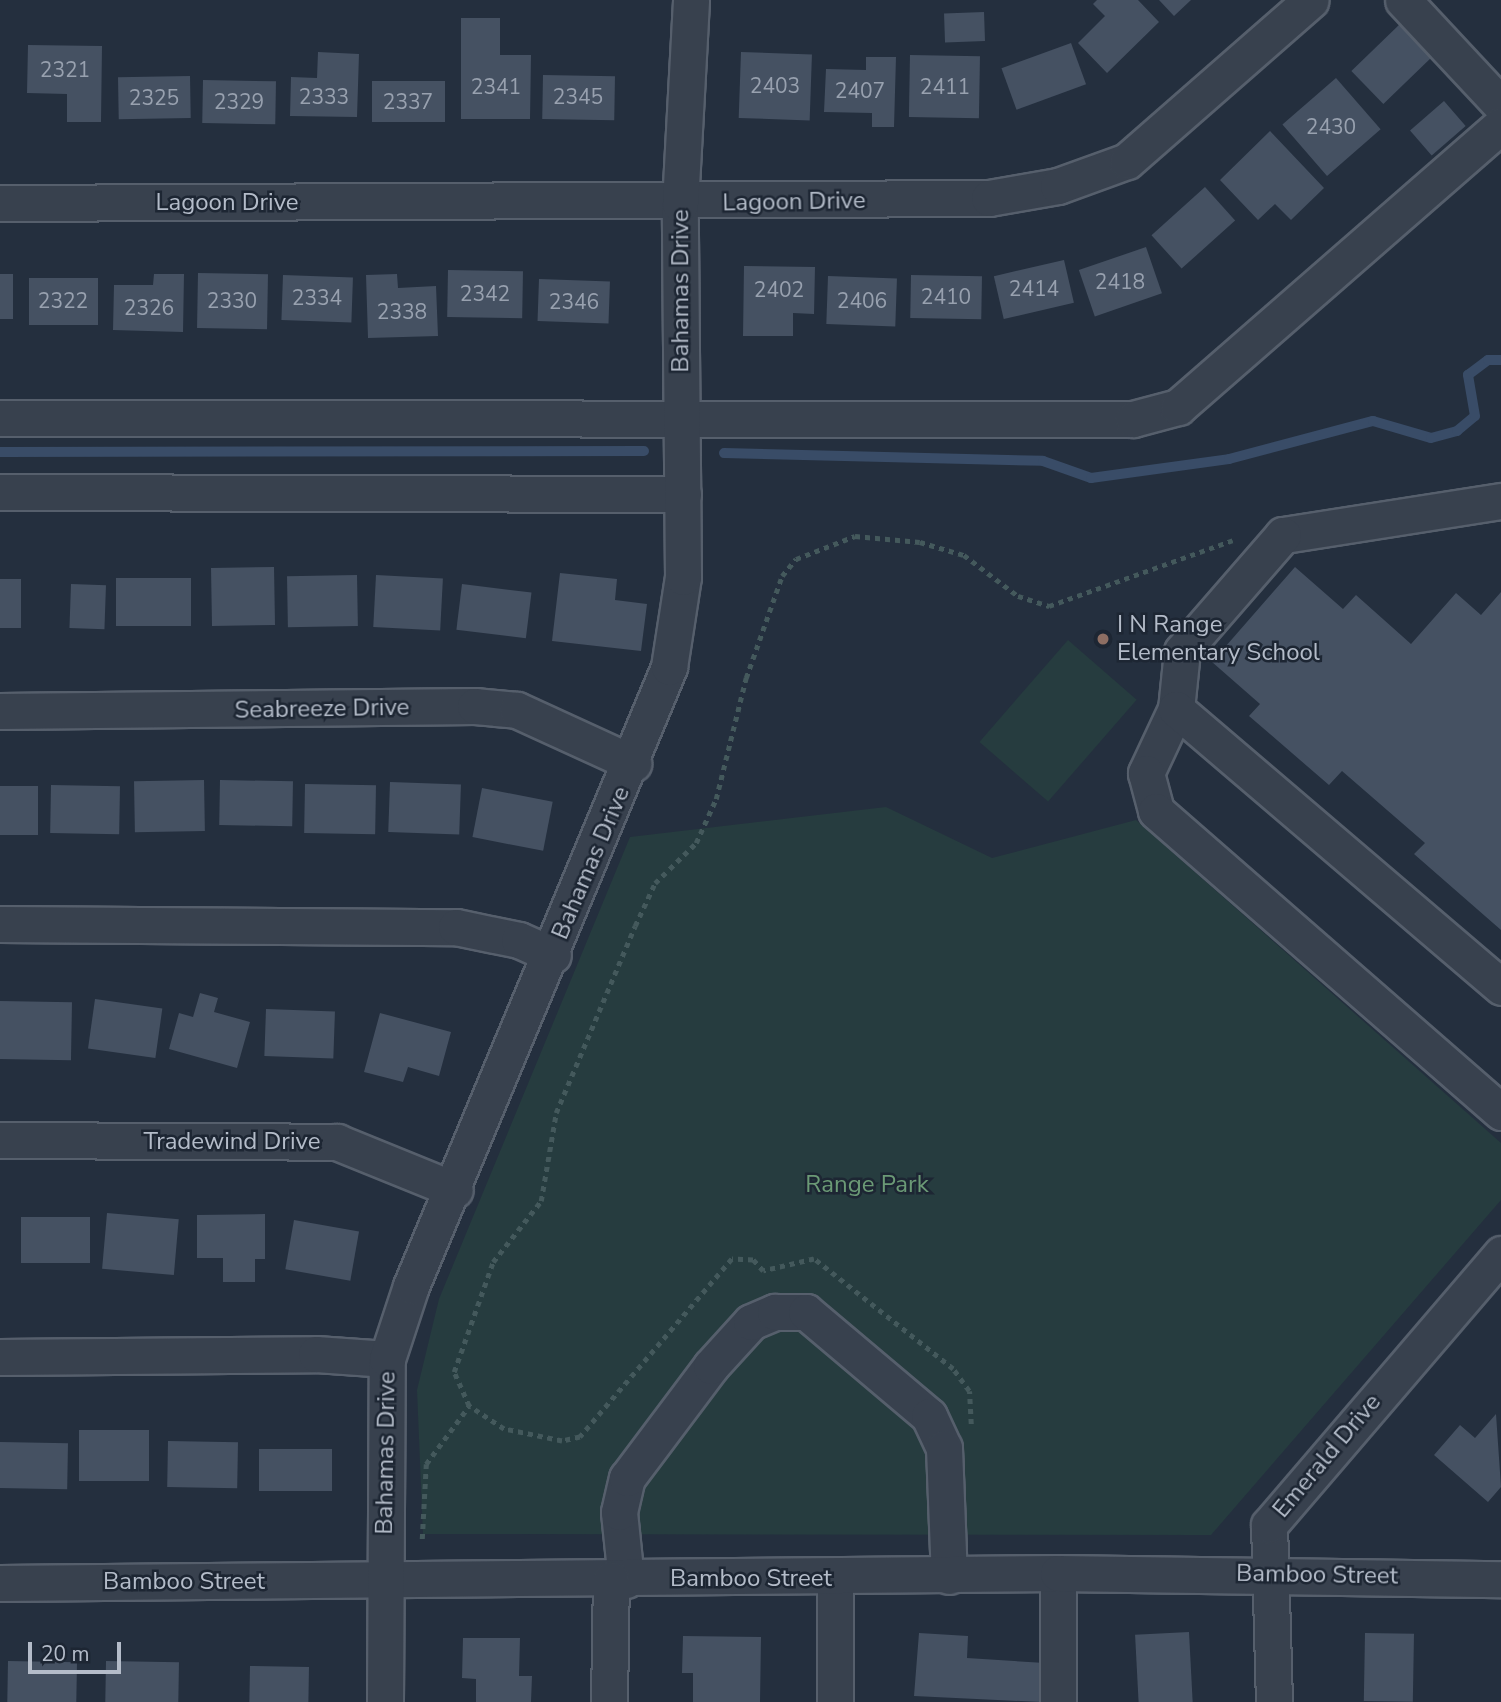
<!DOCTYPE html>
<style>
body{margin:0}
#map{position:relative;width:1501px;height:1702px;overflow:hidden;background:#242f3e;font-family:"Nunito Sans",sans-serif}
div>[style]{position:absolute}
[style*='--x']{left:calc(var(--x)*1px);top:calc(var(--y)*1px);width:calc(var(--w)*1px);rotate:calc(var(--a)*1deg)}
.green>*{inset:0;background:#263c3f;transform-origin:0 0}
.stream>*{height:10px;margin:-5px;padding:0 5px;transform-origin:5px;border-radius:5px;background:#394c67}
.building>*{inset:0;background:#455162;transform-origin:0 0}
.path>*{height:4.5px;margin-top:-2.25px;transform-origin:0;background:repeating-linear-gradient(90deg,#44595c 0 5px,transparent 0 10px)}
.roads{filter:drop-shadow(2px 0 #565f6c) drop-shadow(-2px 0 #565f6c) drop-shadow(0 2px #565f6c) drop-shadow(0 -2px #565f6c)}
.minor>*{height:35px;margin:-17.5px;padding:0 17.5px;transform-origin:17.5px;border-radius:17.5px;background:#38414e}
.dots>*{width:19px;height:19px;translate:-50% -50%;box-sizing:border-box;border:4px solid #1d2633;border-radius:50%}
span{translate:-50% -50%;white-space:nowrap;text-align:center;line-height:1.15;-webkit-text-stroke:5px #1d2633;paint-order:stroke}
.number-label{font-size:21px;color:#98a1af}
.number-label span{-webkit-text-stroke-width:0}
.street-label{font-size:24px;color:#b4bcc9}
.poi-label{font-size:24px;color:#b4bcc9}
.left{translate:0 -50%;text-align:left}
.park-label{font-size:24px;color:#6b9a76}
.scale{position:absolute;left:28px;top:1642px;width:93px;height:32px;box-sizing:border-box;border:4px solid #b4bcc9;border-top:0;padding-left:9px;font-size:21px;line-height:24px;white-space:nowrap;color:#b4bcc9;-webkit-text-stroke:5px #1d2633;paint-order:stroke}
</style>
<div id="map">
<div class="green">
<div style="left:1068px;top:640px;width:91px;height:135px;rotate:41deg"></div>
<div style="clip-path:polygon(886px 807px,992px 858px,1136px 820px,1501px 1143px,1501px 1200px,1211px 1535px,423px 1534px,417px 1390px,439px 1299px,630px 837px)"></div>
</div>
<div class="stream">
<div style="--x:0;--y:452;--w:644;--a:-0.09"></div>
<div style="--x:724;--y:453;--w:319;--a:1.4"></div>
<div style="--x:1043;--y:461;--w:51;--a:19.5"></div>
<div style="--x:1091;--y:478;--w:139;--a:-7.8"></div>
<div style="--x:1229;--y:459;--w:149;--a:-14.8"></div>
<div style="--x:1373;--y:421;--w:60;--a:16.3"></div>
<div style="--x:1431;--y:438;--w:27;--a:-15"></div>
<div style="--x:1457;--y:431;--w:23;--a:-40"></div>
<div style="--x:1475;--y:416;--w:42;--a:-99.7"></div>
<div style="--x:1468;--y:375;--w:25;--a:-37"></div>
<div style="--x:1488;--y:360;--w:13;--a:0"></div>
</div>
<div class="building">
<div style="clip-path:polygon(1097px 0,1138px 0,1159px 22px,1107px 73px,1078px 43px,1105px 16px,1093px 4px)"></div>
<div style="clip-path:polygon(1159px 0,1191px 0,1174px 16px)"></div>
<div style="left:984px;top:12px;width:29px;height:40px;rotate:88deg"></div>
<div style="clip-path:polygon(461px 18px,500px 18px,500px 55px,531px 55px,530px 119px,461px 119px)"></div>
<div style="left:1401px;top:23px;width:46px;height:69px;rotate:46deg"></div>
<div style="left:1071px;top:43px;width:44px;height:74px;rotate:70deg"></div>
<div style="clip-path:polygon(28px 45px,102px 46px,101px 122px,67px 122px,67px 94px,27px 93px)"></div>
<div style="clip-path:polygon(318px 52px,359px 54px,357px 117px,290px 116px,291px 77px,317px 78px)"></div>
<div style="left:741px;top:52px;width:71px;height:66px;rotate:2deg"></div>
<div style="left:910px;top:55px;width:70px;height:62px;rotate:1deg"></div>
<div style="clip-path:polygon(866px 57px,896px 57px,894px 127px,872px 127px,872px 113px,824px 112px,826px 69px,866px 70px)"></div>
<div style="left:543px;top:75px;width:72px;height:44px;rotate:1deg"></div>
<div style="left:190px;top:76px;width:42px;height:72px;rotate:89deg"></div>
<div style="left:1336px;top:78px;width:68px;height:71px;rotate:49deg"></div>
<div style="left:203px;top:80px;width:73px;height:43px;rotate:1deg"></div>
<div style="left:372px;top:81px;width:73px;height:41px"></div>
<div style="left:1444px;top:101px;width:33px;height:45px;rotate:49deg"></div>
<div style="clip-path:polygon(1270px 131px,1324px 188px,1291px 220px,1275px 204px,1258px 220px,1220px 180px)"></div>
<div style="left:1205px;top:187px;width:45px;height:72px;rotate:48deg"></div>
<div style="left:1146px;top:247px;width:49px;height:71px;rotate:71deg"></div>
<div style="left:1064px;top:260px;width:44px;height:72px;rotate:77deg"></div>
<div style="clip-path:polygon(744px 266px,815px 267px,814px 314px,793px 313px,793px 336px,743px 336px)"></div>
<div style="left:448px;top:270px;width:75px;height:47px;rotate:1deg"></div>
<div style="left:198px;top:273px;width:70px;height:55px;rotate:1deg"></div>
<div style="left:0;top:274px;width:13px;height:45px"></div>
<div style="clip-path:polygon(154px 274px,184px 274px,183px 332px,113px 330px,114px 285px,153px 285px)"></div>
<div style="clip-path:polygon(397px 274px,398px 288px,436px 286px,438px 336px,368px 338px,366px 275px)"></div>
<div style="left:283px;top:275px;width:70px;height:45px;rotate:2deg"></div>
<div style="left:911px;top:275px;width:71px;height:43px;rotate:1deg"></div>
<div style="left:828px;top:276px;width:69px;height:48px;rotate:2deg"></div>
<div style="left:29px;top:278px;width:69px;height:47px"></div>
<div style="left:539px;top:279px;width:71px;height:42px;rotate:2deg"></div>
<div style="left:274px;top:567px;width:58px;height:63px;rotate:89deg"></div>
<div style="clip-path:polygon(1295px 567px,1343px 609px,1356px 595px,1411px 644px,1456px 593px,1481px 615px,1501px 592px,1501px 930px,1414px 854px,1425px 843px,1342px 771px,1329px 785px,1249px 716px,1260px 704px,1212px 662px)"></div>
<div style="clip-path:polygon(560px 573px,617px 579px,615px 600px,647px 604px,641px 651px,552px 641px)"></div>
<div style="left:357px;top:575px;width:51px;height:70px;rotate:89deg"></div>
<div style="left:376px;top:575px;width:67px;height:52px;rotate:3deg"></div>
<div style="left:191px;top:578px;width:48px;height:75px;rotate:90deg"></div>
<div style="left:0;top:579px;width:21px;height:49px"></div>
<div style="left:71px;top:584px;width:35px;height:44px;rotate:2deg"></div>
<div style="left:462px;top:584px;width:70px;height:46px;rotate:7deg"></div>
<div style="left:204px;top:780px;width:51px;height:70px;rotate:89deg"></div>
<div style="left:220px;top:780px;width:73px;height:45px;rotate:1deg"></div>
<div style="left:390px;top:782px;width:71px;height:50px;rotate:2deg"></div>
<div style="left:305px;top:784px;width:71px;height:49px;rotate:1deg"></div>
<div style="left:51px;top:785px;width:69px;height:48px;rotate:1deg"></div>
<div style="left:0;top:786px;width:38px;height:49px"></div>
<div style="left:482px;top:788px;width:72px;height:50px;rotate:11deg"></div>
<div style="clip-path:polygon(200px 993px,218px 998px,214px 1012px,250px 1022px,237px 1068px,169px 1049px,179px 1013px,193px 1017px)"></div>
<div style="left:95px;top:999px;width:68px;height:50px;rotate:8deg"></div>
<div style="left:0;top:1001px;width:72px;height:58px;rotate:1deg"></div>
<div style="left:266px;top:1009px;width:69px;height:47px;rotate:2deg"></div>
<div style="clip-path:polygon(380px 1013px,451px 1032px,439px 1076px,408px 1067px,403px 1082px,364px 1072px)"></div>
<div style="left:107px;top:1213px;width:72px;height:56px;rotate:5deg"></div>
<div style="clip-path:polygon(265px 1214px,265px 1259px,255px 1259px,255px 1282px,223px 1282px,223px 1258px,197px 1258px,197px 1215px)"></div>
<div style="left:21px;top:1217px;width:69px;height:46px"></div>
<div style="left:294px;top:1220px;width:66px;height:50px;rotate:10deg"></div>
<div style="clip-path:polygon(1496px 1414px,1501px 1487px,1488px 1502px,1434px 1455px,1460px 1425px,1475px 1438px)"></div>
<div style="left:149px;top:1430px;width:51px;height:70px;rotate:90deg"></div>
<div style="left:168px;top:1441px;width:70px;height:46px;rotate:1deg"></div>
<div style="left:0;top:1442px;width:68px;height:46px;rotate:1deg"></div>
<div style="left:259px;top:1449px;width:73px;height:42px"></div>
<div style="left:1189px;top:1632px;width:70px;height:54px;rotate:87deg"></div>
<div style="clip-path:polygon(919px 1633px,968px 1636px,967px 1658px,1045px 1663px,1042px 1702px,914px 1696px)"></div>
<div style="left:1365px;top:1633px;width:49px;height:68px;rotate:1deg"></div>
<div style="clip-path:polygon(683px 1636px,761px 1637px,760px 1702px,693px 1702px,693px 1673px,682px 1673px)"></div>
<div style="clip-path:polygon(463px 1638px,520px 1638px,519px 1676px,532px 1676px,531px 1702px,476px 1702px,476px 1679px,462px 1678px)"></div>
<div style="left:8px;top:1661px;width:69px;height:41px;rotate:1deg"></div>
<div style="left:106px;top:1661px;width:73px;height:41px;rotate:1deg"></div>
<div style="left:250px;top:1666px;width:59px;height:36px;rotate:1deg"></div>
</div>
<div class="path">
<div style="--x:971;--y:1424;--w:33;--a:-93"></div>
<div style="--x:969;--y:1391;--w:27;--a:-126"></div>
<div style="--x:953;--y:1369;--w:177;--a:-141.6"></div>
<div style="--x:814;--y:1259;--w:52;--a:166.8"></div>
<div style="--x:763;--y:1271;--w:15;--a:-132"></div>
<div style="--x:753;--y:1260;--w:21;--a:-177"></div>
<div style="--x:732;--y:1259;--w:234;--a:130.5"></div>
<div style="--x:580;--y:1437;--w:18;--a:167"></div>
<div style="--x:562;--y:1441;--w:59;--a:-168.3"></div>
<div style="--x:504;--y:1429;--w:42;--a:-146.7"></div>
<div style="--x:469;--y:1406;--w:37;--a:-114"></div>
<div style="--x:454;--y:1372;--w:117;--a:-70.5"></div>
<div style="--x:493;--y:1262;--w:78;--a:-51.8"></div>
<div style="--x:541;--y:1201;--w:89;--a:-80.3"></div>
<div style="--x:556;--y:1113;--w:203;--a:-67.1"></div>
<div style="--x:635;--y:926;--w:47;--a:-65.1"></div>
<div style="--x:655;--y:883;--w:57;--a:-44.3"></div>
<div style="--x:696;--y:843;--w:48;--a:-65.6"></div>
<div style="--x:716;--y:799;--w:125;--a:-76.1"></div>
<div style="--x:746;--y:678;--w:108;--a:-70.6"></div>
<div style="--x:782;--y:576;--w:22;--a:-51"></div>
<div style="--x:796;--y:559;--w:63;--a:-21.3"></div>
<div style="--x:855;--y:536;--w:65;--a:5.3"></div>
<div style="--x:920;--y:542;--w:46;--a:16.5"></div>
<div style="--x:964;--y:555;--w:68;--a:37.2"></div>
<div style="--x:1018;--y:596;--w:33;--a:18"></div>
<div style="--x:1049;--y:606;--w:195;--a:-19.7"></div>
<div style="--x:422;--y:1539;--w:75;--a:-86.9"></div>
<div style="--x:426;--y:1464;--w:72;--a:-53.4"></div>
</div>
<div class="roads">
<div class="minor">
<div style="--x:1403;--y:0;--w:144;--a:47"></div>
<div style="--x:0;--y:203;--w:989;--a:-0.29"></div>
<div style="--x:989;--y:198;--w:70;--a:-9.9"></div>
<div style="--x:1058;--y:186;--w:73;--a:-19.9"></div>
<div style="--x:1127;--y:161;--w:244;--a:-41.2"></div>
<div style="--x:0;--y:418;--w:1133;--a:0.05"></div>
<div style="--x:1133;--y:419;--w:47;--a:-14.9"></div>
<div style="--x:1178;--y:407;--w:429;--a:-41.1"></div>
<div style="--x:0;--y:492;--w:683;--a:0.17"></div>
<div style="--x:1501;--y:501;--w:221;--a:171.1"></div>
<div style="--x:1283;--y:535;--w:154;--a:131"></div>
<div style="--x:1182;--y:651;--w:58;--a:95.9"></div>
<div style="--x:1176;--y:709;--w:71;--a:115.1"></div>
<div style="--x:1146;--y:773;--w:39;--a:75"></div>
<div style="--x:1156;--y:811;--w:458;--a:41.1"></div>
<div style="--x:1176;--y:709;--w:428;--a:40.5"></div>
<div style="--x:0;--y:711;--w:475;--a:-0.6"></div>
<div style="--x:475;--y:706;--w:42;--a:5.4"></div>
<div style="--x:517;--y:710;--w:128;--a:24.6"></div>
<div style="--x:0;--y:924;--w:456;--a:0.4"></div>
<div style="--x:456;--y:927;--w:64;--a:11.7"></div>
<div style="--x:519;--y:940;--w:37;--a:24"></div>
<div style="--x:0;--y:1140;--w:337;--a:0.3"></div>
<div style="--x:337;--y:1142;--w:127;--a:22.1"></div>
<div style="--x:0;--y:1357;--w:316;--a:-0.5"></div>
<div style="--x:316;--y:1354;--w:71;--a:4"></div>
<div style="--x:1058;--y:1573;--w:129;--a:90"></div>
<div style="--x:835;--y:1578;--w:124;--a:90"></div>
<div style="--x:626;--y:1580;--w:68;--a:-95.9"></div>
<div style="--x:619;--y:1512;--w:35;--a:-77"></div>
<div style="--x:627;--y:1478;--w:140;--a:-53.1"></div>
<div style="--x:711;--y:1366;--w:59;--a:-47.7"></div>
<div style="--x:751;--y:1322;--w:26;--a:-23"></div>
<div style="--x:775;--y:1312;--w:31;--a:0"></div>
<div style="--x:806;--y:1312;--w:161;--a:40.2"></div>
<div style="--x:929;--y:1416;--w:35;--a:65"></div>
<div style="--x:944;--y:1448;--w:128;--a:87.8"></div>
<div style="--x:0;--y:1583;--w:1058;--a:-0.54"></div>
<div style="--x:1058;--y:1573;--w:443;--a:0.8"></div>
<div style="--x:385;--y:1702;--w:343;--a:-89.7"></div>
<div style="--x:387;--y:1359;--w:77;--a:-71.8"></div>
<div style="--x:411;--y:1286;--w:671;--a:-67.37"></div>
<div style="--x:669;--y:667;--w:91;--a:-81.2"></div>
<div style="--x:683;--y:577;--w:373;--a:-90.5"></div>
<div style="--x:680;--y:204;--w:204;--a:-86.9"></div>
<div style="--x:609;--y:1702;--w:123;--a:-89.1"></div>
<div style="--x:1274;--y:1702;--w:177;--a:-91.6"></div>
<div style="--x:1269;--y:1525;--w:357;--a:-49.4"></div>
</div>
</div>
<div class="dots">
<div style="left:1103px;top:639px;background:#8d6e63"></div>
</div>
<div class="number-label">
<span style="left:65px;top:70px">2321</span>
<span style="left:775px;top:86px">2403</span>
<span style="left:496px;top:87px">2341</span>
<span style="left:945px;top:87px">2411</span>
<span style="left:860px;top:91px">2407</span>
<span style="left:324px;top:97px">2333</span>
<span style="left:578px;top:97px">2345</span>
<span style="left:154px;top:98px">2325</span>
<span style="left:239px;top:102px">2329</span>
<span style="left:408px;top:102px">2337</span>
<span style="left:1331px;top:127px">2430</span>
<span style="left:1120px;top:282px">2418</span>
<span style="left:1034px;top:289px">2414</span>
<span style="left:779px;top:290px">2402</span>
<span style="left:485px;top:294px">2342</span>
<span style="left:946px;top:297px">2410</span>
<span style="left:317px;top:298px">2334</span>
<span style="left:63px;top:301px">2322</span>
<span style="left:232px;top:301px">2330</span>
<span style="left:862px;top:301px">2406</span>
<span style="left:574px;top:302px">2346</span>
<span style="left:149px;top:308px">2326</span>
<span style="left:402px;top:312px">2338</span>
</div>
<div class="street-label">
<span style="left:794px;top:202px;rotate:-1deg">Lagoon Drive</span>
<span style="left:227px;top:203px">Lagoon Drive</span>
<span style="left:681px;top:291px;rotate:-90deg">Bahamas Drive</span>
<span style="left:322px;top:709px;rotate:-1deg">Seabreeze Drive</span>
<span style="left:591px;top:863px;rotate:-67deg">Bahamas Drive</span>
<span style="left:232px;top:1142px">Tradewind Drive</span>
<span style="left:386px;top:1453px;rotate:-89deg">Bahamas Drive</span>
<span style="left:1327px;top:1456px;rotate:-50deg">Emerald Drive</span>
<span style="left:1317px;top:1575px;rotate:1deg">Bamboo Street</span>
<span style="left:751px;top:1579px">Bamboo Street</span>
<span style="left:184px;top:1582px">Bamboo Street</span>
</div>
<div class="poi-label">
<span class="left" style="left:1117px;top:639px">I N Range<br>Elementary School</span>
</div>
<div class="park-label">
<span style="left:867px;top:1185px">Range Park</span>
</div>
<div class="scale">20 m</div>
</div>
